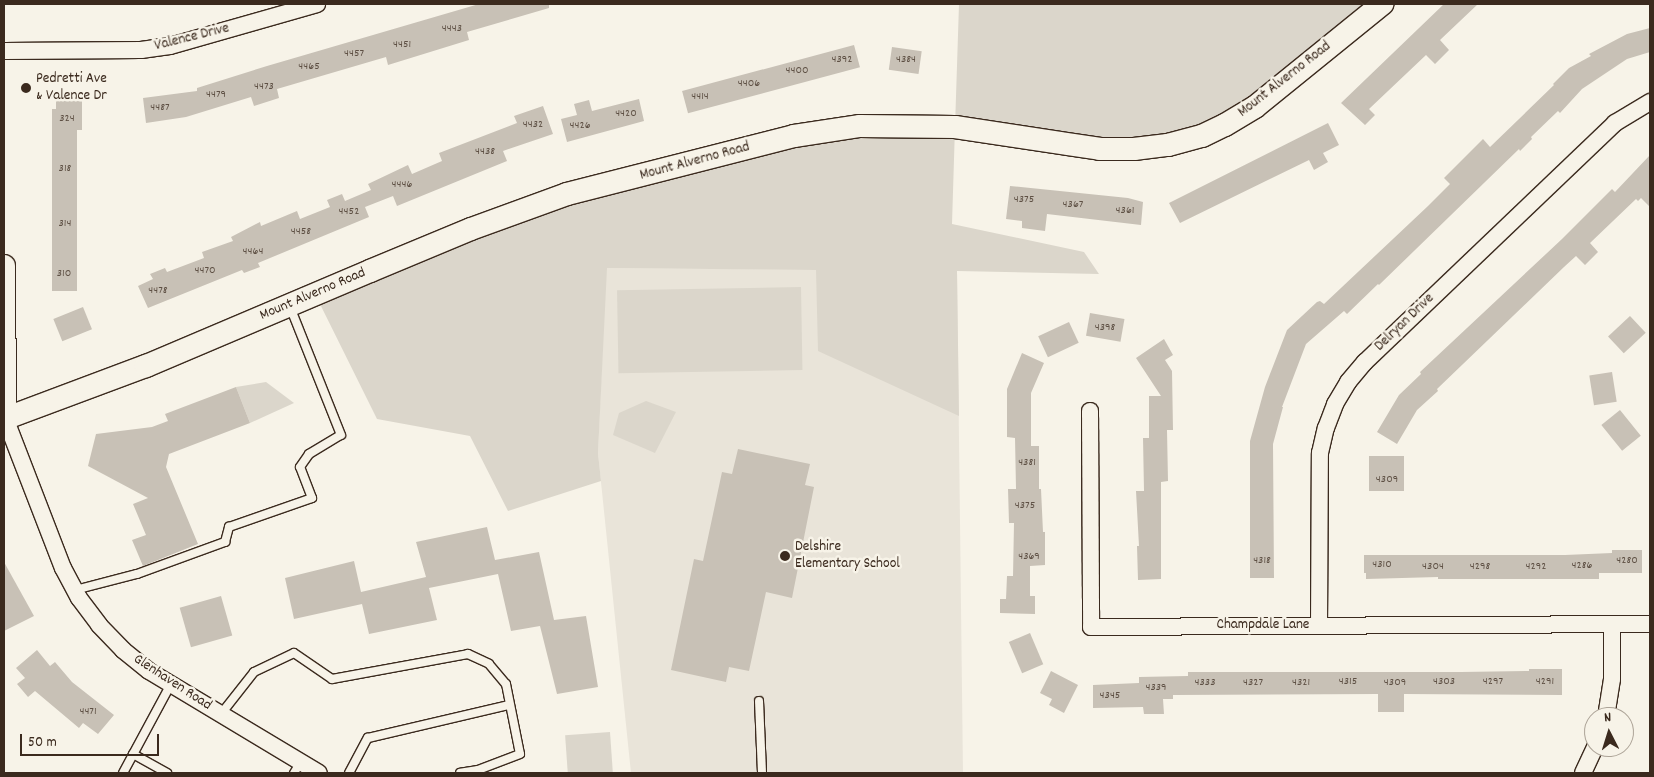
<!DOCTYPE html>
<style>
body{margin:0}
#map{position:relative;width:1654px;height:777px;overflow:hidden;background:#f7f3e8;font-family:Dekko,sans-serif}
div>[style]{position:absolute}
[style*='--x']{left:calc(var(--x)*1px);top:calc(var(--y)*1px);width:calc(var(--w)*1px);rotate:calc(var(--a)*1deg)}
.built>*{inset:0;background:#e9e4d9}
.green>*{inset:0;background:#dbd6cb;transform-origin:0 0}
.building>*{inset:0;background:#c8c1b6;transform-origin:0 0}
.roads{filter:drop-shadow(1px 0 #3b2a1e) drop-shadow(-1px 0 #3b2a1e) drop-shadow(0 1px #3b2a1e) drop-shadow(0 -1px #3b2a1e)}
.lane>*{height:8px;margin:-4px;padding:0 4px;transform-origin:4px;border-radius:4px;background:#f7f3e8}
.street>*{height:16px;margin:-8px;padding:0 8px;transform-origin:8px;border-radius:8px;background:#f7f3e8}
.secondary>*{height:22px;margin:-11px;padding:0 11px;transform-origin:11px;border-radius:11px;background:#f7f3e8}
.dots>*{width:14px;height:14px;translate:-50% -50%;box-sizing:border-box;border:2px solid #f7f3e8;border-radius:50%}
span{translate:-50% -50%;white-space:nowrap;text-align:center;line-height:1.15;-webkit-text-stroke:5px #f7f3e8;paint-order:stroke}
.number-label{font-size:12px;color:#5e5044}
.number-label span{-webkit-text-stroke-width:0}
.street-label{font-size:15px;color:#3b2a1e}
.poi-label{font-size:15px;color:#3b2a1e}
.left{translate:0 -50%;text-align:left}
.frame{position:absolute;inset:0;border:5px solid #3b2a1e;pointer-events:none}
.north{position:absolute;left:1584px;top:707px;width:50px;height:50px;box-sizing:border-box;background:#f7f3e8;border:1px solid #aca397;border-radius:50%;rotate:355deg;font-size:14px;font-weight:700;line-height:20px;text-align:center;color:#3b2a1e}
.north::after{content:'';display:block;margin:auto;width:18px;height:22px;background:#3b2a1e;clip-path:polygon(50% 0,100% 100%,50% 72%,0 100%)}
.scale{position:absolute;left:20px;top:734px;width:139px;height:22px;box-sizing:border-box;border:2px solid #3b2a1e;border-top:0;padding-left:6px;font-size:15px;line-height:18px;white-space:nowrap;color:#3b2a1e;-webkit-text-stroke:4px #f7f3e8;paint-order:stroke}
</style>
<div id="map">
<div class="built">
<div style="clip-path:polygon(606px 268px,957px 271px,963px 773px,631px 773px,598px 453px)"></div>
</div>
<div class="green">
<div style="clip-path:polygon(959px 4px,1382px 4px,1255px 107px,1168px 145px,955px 127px,952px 224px,1084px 252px,1099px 274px,957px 271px,959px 416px,818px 351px,816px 270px,607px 268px,598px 453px,601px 481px,508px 511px,470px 436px,377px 419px,315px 294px,471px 229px,794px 136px,955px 127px)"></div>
<div style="left:801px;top:287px;width:83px;height:184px;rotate:89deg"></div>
<div style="clip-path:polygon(266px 382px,294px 403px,250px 423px,236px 387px)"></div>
<div style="clip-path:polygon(646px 401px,676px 412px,655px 453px,613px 435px,619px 413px)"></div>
<div style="left:610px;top:732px;width:41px;height:45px;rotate:86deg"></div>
</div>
<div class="building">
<div style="clip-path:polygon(479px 4px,549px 4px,549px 8px,467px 32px,469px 40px,388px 65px,386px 57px,277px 89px,279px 98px,254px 106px,251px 97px,186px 117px,146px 123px,143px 98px,197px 91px,197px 88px,267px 66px)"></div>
<div style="clip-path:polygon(1444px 4px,1478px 4px,1440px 40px,1449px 50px,1435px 64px,1426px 55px,1369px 109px,1375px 115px,1365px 125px,1341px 103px)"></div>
<div style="clip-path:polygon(1650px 28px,1650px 52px,1627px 59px,1582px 89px,1560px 113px,1558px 111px,1531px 137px,1532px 139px,1520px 151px,1519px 149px,1379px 285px,1378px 284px,1347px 314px,1344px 311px,1306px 344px,1282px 407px,1283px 407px,1273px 444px,1274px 578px,1250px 578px,1250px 441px,1265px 387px,1287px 330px,1317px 302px,1320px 301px,1324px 304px,1428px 206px,1450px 184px,1444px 178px,1483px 139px,1490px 147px,1554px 85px,1553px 84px,1569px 68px,1591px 56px,1589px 54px,1627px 34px)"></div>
<div style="left:854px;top:45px;width:23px;height:178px;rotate:75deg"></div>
<div style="left:892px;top:47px;width:30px;height:23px;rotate:8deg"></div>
<div style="clip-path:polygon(82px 97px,82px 130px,77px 130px,77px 291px,52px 291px,52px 109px,56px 109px,56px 98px)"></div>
<div style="clip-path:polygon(639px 99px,644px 121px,567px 142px,561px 119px,577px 115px,574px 104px,589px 100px,592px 111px)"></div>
<div style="clip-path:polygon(543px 106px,553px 134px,503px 151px,507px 161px,397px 206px,393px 196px,365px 207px,369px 217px,258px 263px,260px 267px,244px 273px,242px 270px,148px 308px,138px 286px,153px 279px,150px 274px,165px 268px,167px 272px,204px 258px,202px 252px,233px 241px,231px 237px,260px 222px,261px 226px,297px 211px,300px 219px,330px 207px,327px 200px,342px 194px,345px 201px,371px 190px,368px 184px,408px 165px,412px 174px,442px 161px,439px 153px,517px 123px,514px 116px)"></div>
<div style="clip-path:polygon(1328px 123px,1339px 145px,1323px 153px,1328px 162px,1314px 170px,1309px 160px,1307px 161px,1180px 223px,1169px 203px)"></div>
<div style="clip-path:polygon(1650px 155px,1650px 207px,1641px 198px,1638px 201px,1636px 199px,1590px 243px,1598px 252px,1585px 265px,1576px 256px,1564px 267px,1437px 389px,1438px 391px,1417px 410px,1397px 444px,1377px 432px,1399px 395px,1421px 374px,1420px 372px,1562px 239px,1612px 189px,1615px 192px)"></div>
<div style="clip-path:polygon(1010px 186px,1128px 198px,1143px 202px,1141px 225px,1047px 214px,1045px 231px,1022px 228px,1022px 221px,1006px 219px)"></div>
<div style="left:83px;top:307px;width:24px;height:32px;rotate:68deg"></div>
<div style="left:1090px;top:313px;width:35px;height:23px;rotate:10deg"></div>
<div style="left:1630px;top:316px;width:23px;height:30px;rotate:47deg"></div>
<div style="left:1069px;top:322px;width:23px;height:34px;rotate:65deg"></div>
<div style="clip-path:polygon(1164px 339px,1173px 355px,1165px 360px,1172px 371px,1173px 430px,1167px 430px,1168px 481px,1161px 482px,1161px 579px,1138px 580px,1137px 546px,1139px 546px,1136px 491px,1144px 491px,1143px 438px,1149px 438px,1149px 396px,1161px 396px,1136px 358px)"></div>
<div style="clip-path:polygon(1022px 353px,1044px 363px,1031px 393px,1031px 446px,1039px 446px,1039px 489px,1041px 489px,1043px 532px,1045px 532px,1045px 565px,1030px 566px,1030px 596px,1035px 596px,1035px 614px,1000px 613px,1000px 599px,1006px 599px,1007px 576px,1013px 576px,1014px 523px,1009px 523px,1008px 489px,1016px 489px,1015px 438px,1007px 437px,1007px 389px)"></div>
<div style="left:1612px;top:372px;width:30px;height:23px;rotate:81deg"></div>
<div style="clip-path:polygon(236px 387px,250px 423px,169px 454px,166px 467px,198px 544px,143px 566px,132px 540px,146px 535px,133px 504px,148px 498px,88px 466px,96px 434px,152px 427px,168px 421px,165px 414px)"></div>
<div style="left:1620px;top:410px;width:33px;height:24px;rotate:51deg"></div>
<div style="clip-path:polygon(738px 449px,810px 464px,805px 485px,814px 487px,792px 598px,766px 592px,749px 671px,729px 667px,726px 682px,671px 670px,694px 559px,703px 561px,722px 472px,732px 474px)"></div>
<div style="left:1369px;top:456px;width:35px;height:35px"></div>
<div style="clip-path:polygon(487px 527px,495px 560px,539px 552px,554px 620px,586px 616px,598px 687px,557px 694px,540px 626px,511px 631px,498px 574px,429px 588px,437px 620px,369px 634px,362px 604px,294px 619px,285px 578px,354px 561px,361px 592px,426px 577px,416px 542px)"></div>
<div style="clip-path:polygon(1612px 550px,1642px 550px,1642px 573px,1599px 573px,1599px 579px,1438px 579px,1438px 577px,1366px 579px,1366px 573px,1364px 573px,1364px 555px,1565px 555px,1612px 553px)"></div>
<div style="clip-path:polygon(4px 562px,34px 616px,4px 631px)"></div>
<div style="left:221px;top:596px;width:41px;height:43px;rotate:74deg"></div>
<div style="left:1030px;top:633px;width:34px;height:23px;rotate:67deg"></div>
<div style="clip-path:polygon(37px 650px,50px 666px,55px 662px,72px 682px,114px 715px,98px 734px,83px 723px,79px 728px,35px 691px,28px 697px,17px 684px,25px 678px,16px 668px)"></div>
<div style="clip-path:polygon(1529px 669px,1562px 669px,1562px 695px,1404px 694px,1404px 712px,1378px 712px,1378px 694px,1173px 695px,1173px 699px,1163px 699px,1164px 714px,1144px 714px,1143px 707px,1093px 708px,1093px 685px,1139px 683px,1139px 677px,1188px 676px,1188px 672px,1461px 672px,1529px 671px)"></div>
<div style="clip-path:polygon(1051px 671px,1078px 685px,1064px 713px,1049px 705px,1052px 699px,1040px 693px)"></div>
</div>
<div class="roads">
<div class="lane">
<div style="--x:75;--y:590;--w:64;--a:-14.5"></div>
<div style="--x:137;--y:574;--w:94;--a:-20"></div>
<div style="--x:225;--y:542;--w:16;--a:-75"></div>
<div style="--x:229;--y:527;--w:88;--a:-19.3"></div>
<div style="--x:312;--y:498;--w:33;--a:-111"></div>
<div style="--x:300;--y:467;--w:16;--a:-55"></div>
<div style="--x:309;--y:454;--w:37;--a:-31"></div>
<div style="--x:341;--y:435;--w:138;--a:-111.7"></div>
<div style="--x:759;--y:701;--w:72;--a:87.6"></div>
<div style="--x:221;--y:714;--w:53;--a:-51.8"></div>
<div style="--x:254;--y:672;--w:44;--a:-25.4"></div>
<div style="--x:294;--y:653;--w:46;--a:34.4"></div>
<div style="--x:332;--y:679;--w:138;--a:-10.4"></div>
<div style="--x:468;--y:654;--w:23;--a:25"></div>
<div style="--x:489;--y:664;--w:26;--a:50"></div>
<div style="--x:506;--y:684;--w:71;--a:78.7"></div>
<div style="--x:520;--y:754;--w:45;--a:159.1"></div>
<div style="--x:478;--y:770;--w:18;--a:171"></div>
<div style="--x:133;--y:754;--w:39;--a:29"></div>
<div style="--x:123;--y:773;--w:101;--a:-61.7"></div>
<div style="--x:294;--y:773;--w:13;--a:-58"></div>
<div style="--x:349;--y:773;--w:40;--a:-62"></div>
<div style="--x:368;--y:738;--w:145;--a:-13.2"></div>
</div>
<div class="street">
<div style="--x:4;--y:51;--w:137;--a:-0.4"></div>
<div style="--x:141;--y:50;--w:29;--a:-8"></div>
<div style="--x:170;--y:46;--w:153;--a:-15.9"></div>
<div style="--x:1090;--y:411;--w:216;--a:89.7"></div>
<div style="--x:1091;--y:627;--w:559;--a:-0.31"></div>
<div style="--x:5;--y:418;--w:161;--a:68.9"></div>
<div style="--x:63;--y:568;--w:34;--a:62"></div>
<div style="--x:79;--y:598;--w:34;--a:53"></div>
<div style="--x:99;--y:625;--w:35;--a:46"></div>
<div style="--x:123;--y:650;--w:33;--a:39"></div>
<div style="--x:149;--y:671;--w:198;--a:31"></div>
<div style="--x:1319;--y:626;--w:173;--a:-89.7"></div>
<div style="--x:1320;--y:453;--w:26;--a:-77"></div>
<div style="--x:1326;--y:428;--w:26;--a:-69"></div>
<div style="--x:1335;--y:404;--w:26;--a:-59"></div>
<div style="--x:1348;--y:382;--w:26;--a:-50"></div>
<div style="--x:1365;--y:362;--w:346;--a:-43.7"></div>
<div style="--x:1615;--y:123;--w:41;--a:-31"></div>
<div style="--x:1606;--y:717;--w:38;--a:-81"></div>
<div style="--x:1612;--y:679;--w:55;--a:-90"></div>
<div style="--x:1583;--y:773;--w:29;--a:-65"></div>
</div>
<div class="secondary">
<div style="--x:4;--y:266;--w:152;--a:89.6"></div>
<div style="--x:4;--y:419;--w:152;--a:-20.5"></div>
<div style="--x:146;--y:366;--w:243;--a:-23"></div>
<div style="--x:370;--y:271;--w:109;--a:-22.6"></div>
<div style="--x:471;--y:229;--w:102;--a:-20"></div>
<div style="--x:567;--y:194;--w:234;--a:-14.3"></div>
<div style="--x:794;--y:136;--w:67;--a:-8.6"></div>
<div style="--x:860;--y:126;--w:95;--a:0.6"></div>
<div style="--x:955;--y:127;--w:147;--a:8.6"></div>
<div style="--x:1100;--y:149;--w:34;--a:0"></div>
<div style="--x:1134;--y:149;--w:34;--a:-7"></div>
<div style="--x:1168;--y:145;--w:35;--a:-15"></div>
<div style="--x:1202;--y:136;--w:25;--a:-26"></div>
<div style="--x:1225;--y:125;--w:35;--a:-31"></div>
<div style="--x:1255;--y:107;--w:164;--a:-39"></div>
</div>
</div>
<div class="dots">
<div style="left:26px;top:88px;background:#3b2a1e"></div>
<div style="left:785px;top:556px;background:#3b2a1e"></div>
</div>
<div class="number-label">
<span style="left:452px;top:29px">4443</span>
<span style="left:402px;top:45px">4451</span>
<span style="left:354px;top:54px">4457</span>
<span style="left:842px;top:60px">4392</span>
<span style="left:906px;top:60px">4384</span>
<span style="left:309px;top:67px">4465</span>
<span style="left:797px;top:71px">4400</span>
<span style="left:749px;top:84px">4406</span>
<span style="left:264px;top:87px">4473</span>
<span style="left:216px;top:95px">4479</span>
<span style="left:700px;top:97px">4414</span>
<span style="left:160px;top:108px">4487</span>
<span style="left:626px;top:114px">4420</span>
<span style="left:67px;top:119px">324</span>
<span style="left:533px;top:125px">4432</span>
<span style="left:580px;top:126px">4426</span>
<span style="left:485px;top:152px">4438</span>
<span style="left:65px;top:169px">318</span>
<span style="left:402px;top:185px">4446</span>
<span style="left:1024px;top:200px">4375</span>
<span style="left:1073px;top:205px">4367</span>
<span style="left:1125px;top:211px">4361</span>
<span style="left:349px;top:212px">4452</span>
<span style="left:65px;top:224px">314</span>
<span style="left:301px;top:232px">4458</span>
<span style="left:253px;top:252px">4464</span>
<span style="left:205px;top:271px">4470</span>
<span style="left:64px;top:274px">310</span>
<span style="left:158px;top:291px">4478</span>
<span style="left:1105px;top:328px">4398</span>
<span style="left:1027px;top:463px">4381</span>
<span style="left:1387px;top:480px">4309</span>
<span style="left:1025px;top:506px">4375</span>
<span style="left:1029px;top:557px">4369</span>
<span style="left:1262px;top:561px">4318</span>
<span style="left:1627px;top:561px">4280</span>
<span style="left:1382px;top:565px">4310</span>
<span style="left:1582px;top:566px">4286</span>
<span style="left:1433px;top:567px">4304</span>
<span style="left:1480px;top:567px">4298</span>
<span style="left:1536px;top:567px">4292</span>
<span style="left:1348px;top:682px">4315</span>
<span style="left:1444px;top:682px">4303</span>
<span style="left:1493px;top:682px">4297</span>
<span style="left:1545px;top:682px">4291</span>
<span style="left:1205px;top:683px">4333</span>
<span style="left:1253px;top:683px">4327</span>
<span style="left:1301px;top:683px">4321</span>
<span style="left:1395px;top:683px">4309</span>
<span style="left:1156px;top:688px">4339</span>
<span style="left:1110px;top:696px">4345</span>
<span style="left:88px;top:712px">4471</span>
</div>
<div class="street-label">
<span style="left:192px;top:38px;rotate:-14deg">Valence Drive</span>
<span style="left:1285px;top:80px;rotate:-38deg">Mount Alverno Road</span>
<span style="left:695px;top:162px;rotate:-15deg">Mount Alverno Road</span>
<span style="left:313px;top:295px;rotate:-23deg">Mount Alverno Road</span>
<span style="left:1405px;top:323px;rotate:-44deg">Delryan Drive</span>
<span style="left:1263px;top:626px">Champdale Lane</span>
<span style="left:172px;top:683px;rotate:33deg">Glenhaven Road</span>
</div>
<div class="poi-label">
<span class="left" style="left:36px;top:88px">Pedretti Ave<br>&amp; Valence Dr</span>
<span class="left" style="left:795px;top:556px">Delshire<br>Elementary School</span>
</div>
<div class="frame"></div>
<div class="north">N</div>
<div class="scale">50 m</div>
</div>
